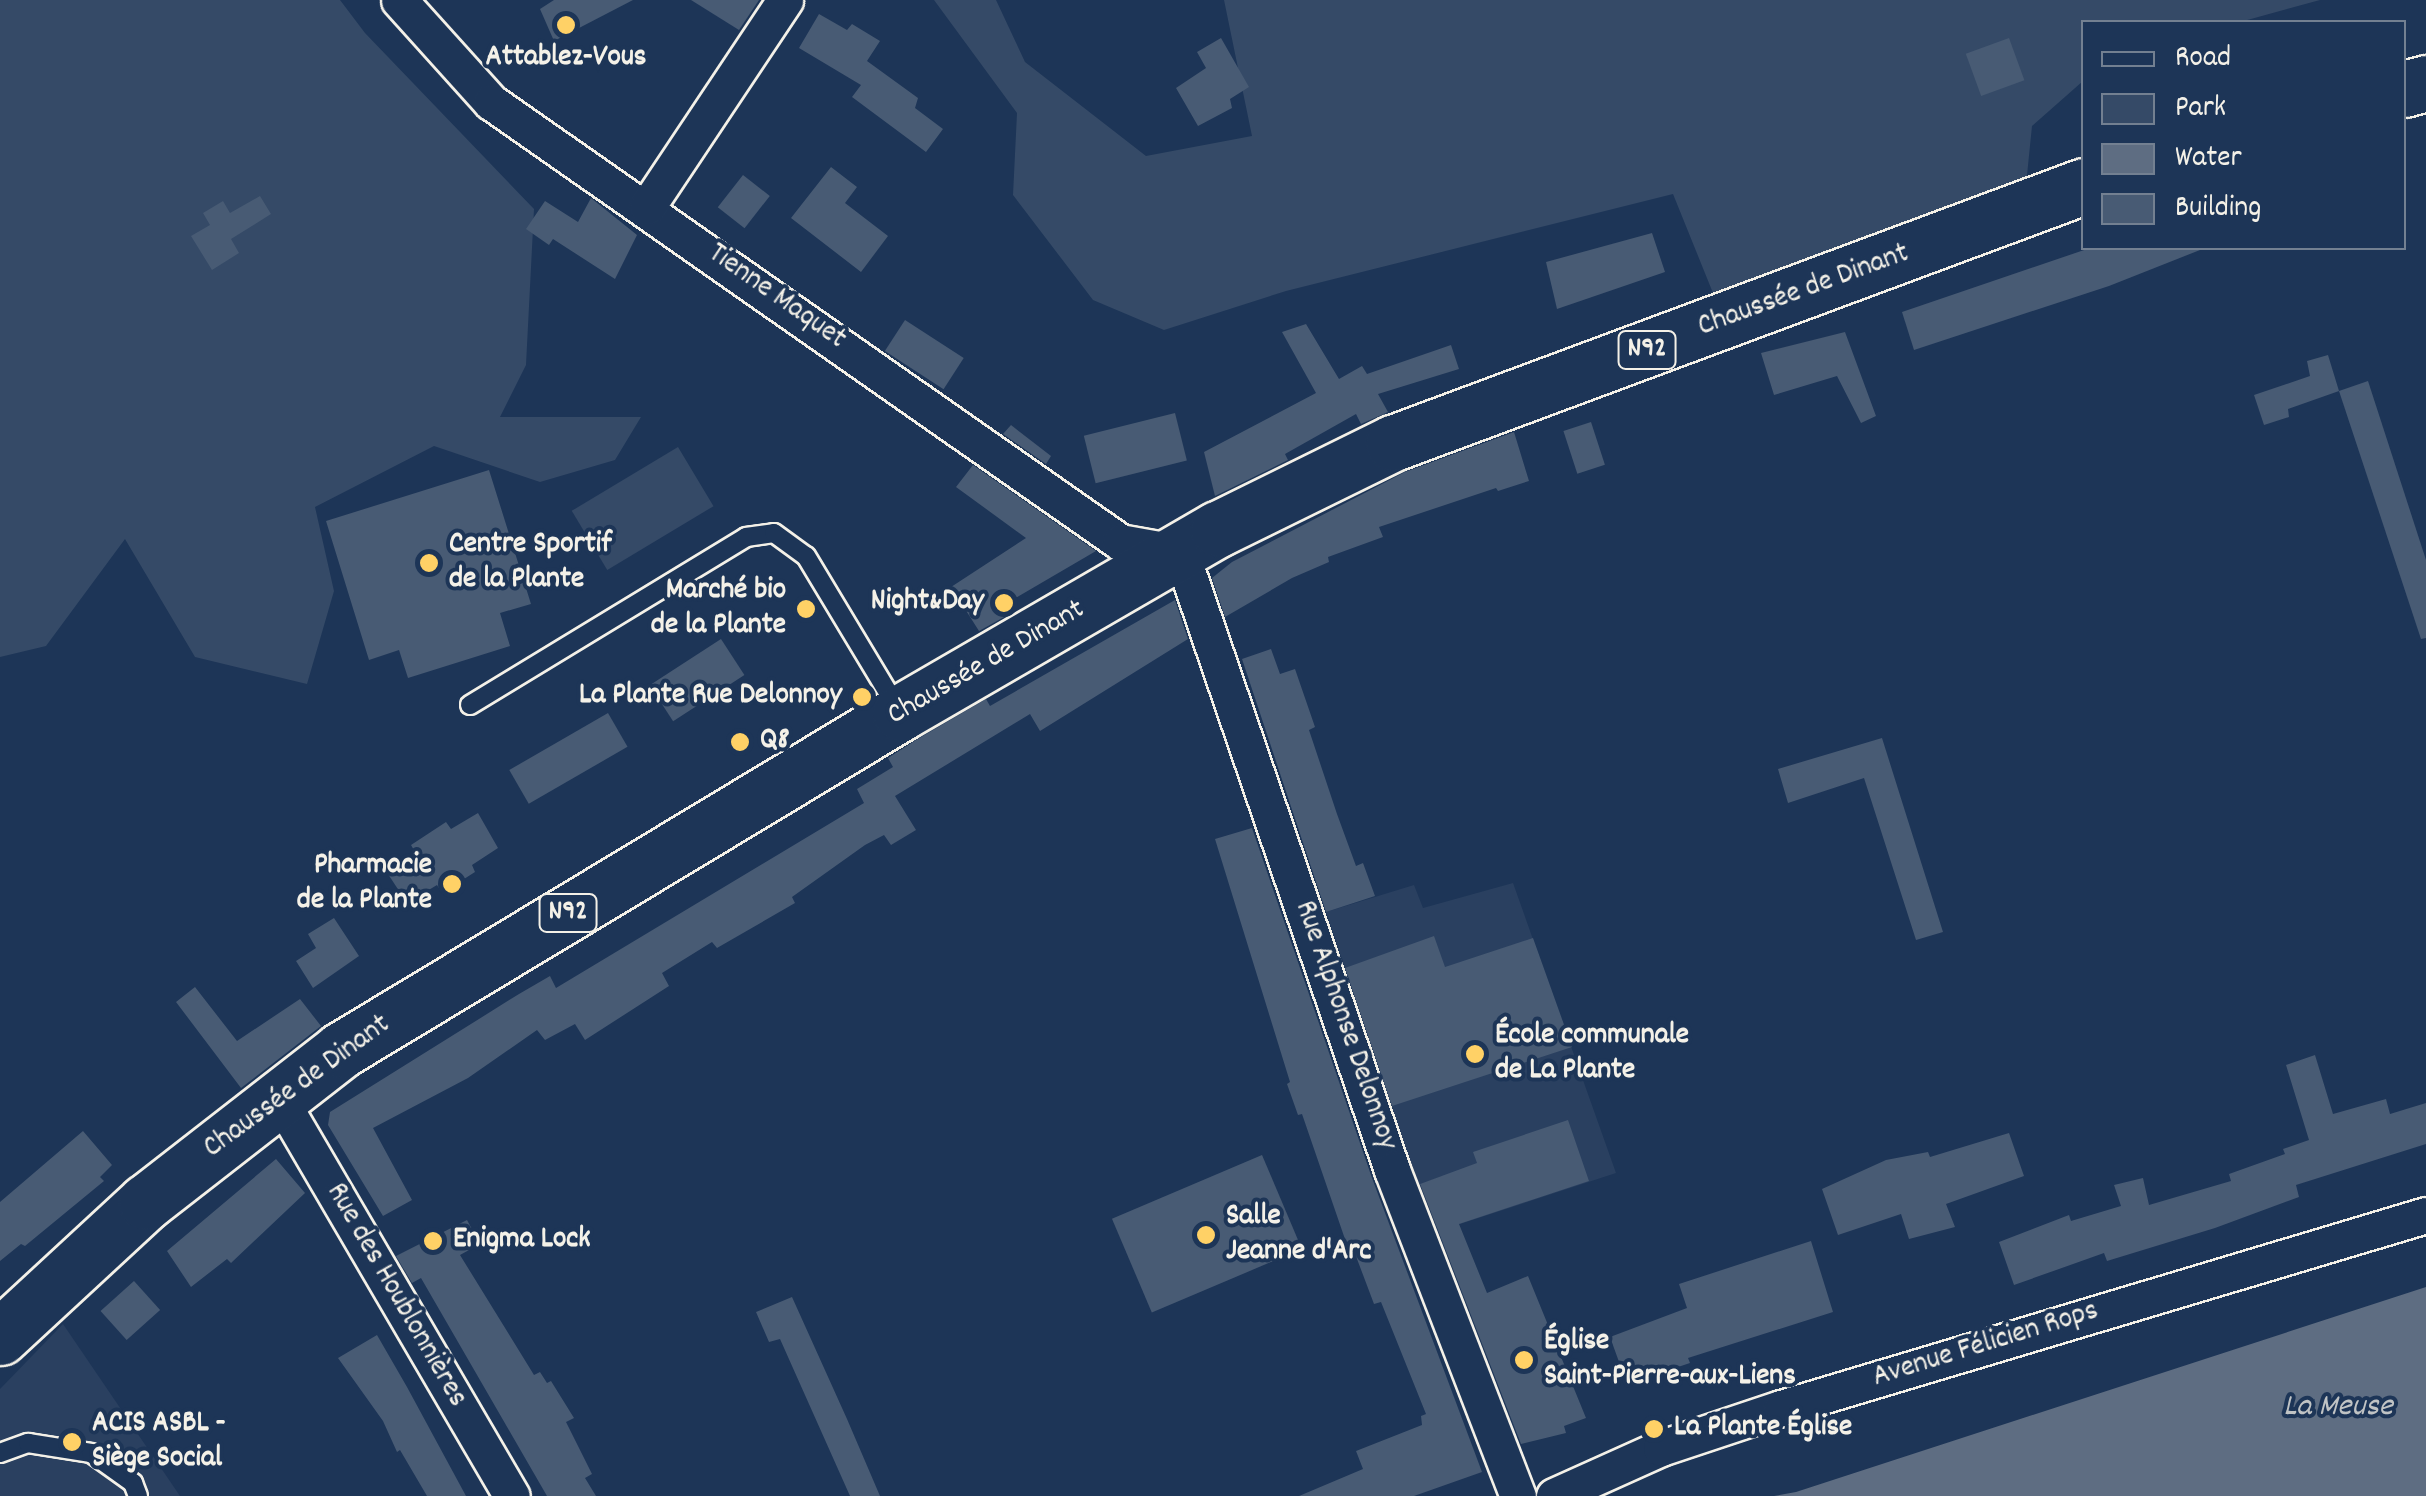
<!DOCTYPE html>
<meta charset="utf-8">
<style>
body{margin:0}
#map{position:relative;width:2426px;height:1496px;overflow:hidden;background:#1d3557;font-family:Dekko,sans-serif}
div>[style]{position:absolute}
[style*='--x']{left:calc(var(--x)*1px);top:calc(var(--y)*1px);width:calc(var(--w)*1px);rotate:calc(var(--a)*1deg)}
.built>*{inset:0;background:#2a4060}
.green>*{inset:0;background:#354a67;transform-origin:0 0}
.water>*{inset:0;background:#5e6d82}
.building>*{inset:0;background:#485b74;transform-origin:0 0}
.roads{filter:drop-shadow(2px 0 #f4f1e8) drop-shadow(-2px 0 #f4f1e8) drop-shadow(0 2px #f4f1e8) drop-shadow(0 -2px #f4f1e8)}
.service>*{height:18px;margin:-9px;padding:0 9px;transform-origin:9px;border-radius:9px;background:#1d3557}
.minor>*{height:35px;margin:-17.5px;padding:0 17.5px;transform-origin:17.5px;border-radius:17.5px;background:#1d3557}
.primary>*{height:55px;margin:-27.5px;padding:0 27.5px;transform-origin:27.5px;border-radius:27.5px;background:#1d3557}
.dots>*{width:28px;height:28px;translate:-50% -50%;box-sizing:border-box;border:5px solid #1d3557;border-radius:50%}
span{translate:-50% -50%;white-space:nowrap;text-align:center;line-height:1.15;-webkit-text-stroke:8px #1d3557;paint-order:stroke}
.shield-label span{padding:2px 8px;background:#1d3557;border:2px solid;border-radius:8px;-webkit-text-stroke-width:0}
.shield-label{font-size:28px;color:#f4f1e8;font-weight:700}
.poi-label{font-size:30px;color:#f4f1e8;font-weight:700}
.left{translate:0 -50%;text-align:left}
.right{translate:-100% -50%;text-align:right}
.street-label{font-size:30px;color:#f4f1e8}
.water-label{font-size:32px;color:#c0c3c4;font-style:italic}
.legend{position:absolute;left:2081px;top:20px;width:325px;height:230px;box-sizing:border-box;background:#1d3557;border:2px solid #738091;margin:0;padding:12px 18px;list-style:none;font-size:30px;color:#f4f1e8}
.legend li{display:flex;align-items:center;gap:20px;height:50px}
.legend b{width:50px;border:2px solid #738091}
</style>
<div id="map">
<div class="built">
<div style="clip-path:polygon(1513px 883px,1616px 1173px,1460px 1224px,1443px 1176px,1418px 1185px,1326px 912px,1414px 885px,1423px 908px)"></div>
<div style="clip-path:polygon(63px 1324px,180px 1496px,0 1496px,0 1389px)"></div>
</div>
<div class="green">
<div style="clip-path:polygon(0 0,340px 0,365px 33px,534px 209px,526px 365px,500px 417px,641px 417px,615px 460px,540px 482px,434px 446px,315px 507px,334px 591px,307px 684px,195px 657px,125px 539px,46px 646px,0 657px)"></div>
<div style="clip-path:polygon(934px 0,996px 0,1025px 62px,1146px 156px,1252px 136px,1224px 0,2320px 0,2240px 22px,2084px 22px,2083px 81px,2032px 126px,2025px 195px,1713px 293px,1673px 194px,1286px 291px,1164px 330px,1093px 300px,1013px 195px,1017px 113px)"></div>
<div style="left:678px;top:447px;width:69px;height:124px;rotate:59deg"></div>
</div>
<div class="water">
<div style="clip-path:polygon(2426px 1287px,2426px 1496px,1774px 1496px,1796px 1492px)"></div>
</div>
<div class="building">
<div style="clip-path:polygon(554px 0,633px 0,554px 41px,540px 9px)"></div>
<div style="clip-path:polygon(691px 0,759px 0,739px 30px)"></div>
<div style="clip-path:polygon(819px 14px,847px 30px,852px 24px,880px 41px,867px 61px,918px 98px,915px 108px,943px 129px,926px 152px,852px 97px,861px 85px,799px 48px)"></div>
<div style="clip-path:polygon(1221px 38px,1249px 87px,1230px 99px,1232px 108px,1198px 126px,1176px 88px,1206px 68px,1197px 52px)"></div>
<div style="left:2009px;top:38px;width:45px;height:46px;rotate:70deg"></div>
<div style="clip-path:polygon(831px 167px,857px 187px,845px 203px,888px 236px,861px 272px,791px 218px)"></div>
<div style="left:743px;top:175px;width:34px;height:41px;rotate:38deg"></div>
<div style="clip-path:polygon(260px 196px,271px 214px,231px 239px,239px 253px,212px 270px,191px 236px,210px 225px,203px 213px,223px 201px,230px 213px)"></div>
<div style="clip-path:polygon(591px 198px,637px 235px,615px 279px,553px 239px,549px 245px,526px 229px,545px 201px,578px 222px)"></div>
<div style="clip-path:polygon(1652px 233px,1665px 272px,1557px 309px,1546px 262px)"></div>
<div style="clip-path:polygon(2090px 248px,2200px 250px,2109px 286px,1914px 350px,1902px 312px)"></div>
<div style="left:905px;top:320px;width:70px;height:37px;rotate:33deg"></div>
<div style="clip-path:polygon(1306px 324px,1339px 379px,1362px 366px,1367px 374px,1451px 345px,1459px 369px,1378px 394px,1388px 412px,1361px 424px,1356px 414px,1285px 454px,1288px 460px,1215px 496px,1204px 452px,1316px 393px,1282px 332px)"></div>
<div style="clip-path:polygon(1845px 332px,1876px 416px,1861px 423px,1837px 376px,1774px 395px,1761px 353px)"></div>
<div style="clip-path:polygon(2328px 355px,2339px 391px,2288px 409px,2289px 417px,2264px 425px,2254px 395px,2310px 376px,2307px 361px)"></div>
<div style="clip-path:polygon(2368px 381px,2426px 560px,2426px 638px,2421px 639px,2339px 391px)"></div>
<div style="left:1175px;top:413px;width:49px;height:94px;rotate:76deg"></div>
<div style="left:1591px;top:422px;width:45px;height:29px;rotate:72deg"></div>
<div style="clip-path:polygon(1011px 425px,1051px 456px,1046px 464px,1003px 434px)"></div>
<div style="clip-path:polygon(1514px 432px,1529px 481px,1498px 491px,1496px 488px,1379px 527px,1383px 537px,1328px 557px,1329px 562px,1292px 578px,1225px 617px,1212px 578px,1232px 562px,1405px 472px)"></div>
<div style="clip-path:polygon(973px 465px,1096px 551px,1000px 607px,1006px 616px,979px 631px,951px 587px,1026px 538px,956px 487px)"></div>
<div style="clip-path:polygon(489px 470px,531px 604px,500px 613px,510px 646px,408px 678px,399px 650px,369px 660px,326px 521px)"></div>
<div style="clip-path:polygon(1175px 600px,1188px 639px,1040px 731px,1030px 714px,895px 796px,916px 830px,891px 845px,884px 835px,865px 845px,792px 897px,795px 903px,717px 948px,712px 942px,662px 973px,669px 986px,585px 1040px,575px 1024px,545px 1040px,537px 1030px,468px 1078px,373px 1128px,412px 1200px,383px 1216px,328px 1125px,330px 1112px,519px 994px,550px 976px,556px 988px,864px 803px,857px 789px,893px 767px,888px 758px,916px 740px,986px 699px,990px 706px)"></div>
<div style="left:721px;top:639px;width:43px;height:85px;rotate:57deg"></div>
<div style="clip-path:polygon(1271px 649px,1280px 674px,1295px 669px,1315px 727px,1309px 730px,1337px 814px,1356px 866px,1363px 863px,1375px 896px,1326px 912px,1242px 659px)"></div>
<div style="left:608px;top:713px;width:39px;height:114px;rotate:60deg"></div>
<div style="clip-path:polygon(1882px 738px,1943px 932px,1916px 940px,1864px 778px,1788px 803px,1778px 769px)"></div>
<div style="clip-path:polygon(478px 813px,498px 848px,472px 865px,475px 872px,442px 893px,437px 885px,407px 903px,386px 871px,415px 852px,411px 845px,446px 822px,451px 829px)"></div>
<div style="clip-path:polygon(1252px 828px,1372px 1178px,1482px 1472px,1414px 1496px,1299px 1496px,1363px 1469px,1356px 1451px,1422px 1425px,1421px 1416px,1426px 1414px,1381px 1302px,1374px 1304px,1351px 1243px,1347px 1245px,1302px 1114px,1298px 1115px,1287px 1084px,1290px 1082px,1215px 839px)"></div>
<div style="clip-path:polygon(334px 918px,359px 956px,313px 988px,296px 961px,316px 948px,308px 934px)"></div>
<div style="clip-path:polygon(1434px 936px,1445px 967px,1533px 938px,1572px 1047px,1392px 1106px,1345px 968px)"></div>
<div style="clip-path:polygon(195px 987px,237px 1041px,300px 999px,321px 1026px,241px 1088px,176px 1002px)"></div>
<div style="clip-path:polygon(2315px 1055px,2333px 1114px,2386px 1099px,2390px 1114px,2426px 1103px,2426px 1144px,2296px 1185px,2299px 1197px,2215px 1228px,2107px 1261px,2104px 1253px,2014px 1285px,1999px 1242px,2069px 1215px,2071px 1221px,2121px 1206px,2114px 1185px,2143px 1178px,2149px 1205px,2231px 1181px,2229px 1174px,2285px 1154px,2283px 1149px,2309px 1140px,2286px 1065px)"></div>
<div style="clip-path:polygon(1568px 1120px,1589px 1181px,1459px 1224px,1487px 1293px,1528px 1276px,1586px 1418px,1564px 1426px,1566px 1433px,1521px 1444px,1420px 1184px,1477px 1163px,1473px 1152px)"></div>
<div style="clip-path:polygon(83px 1131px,112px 1165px,100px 1177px,104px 1181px,25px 1246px,21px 1244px,0 1261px,0 1202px)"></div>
<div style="clip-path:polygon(2009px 1133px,2024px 1176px,1946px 1204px,1955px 1227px,1909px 1239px,1901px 1214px,1838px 1235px,1822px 1189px,1886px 1160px,1928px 1152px,1930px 1157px)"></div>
<div style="left:1262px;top:1155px;width:102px;height:163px;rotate:67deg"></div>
<div style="clip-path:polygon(276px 1159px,305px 1193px,231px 1263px,227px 1259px,191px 1287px,167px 1251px)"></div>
<div style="clip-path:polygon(467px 1220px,480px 1244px,460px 1255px,534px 1375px,540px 1372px,547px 1383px,551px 1381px,574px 1418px,566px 1422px,592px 1474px,585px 1478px,596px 1496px,547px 1496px,421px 1278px,412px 1283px,396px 1256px)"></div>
<div style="clip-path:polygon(1811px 1241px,1833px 1312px,1688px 1358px,1690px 1363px,1627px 1384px,1610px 1337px,1687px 1308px,1679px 1284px)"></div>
<div style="left:134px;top:1281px;width:39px;height:45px;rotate:48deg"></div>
<div style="clip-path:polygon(792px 1297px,847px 1419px,880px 1496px,850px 1496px,780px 1339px,769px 1342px,756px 1312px)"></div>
<div style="clip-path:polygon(377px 1335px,407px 1387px,466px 1496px,427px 1496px,400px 1450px,397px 1452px,383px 1421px,338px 1358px)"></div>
</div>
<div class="roads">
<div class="service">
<div style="--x:470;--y:705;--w:323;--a:-31.3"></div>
<div style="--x:746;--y:537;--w:28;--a:-8"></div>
<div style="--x:774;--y:533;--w:39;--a:36"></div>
<div style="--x:806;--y:556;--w:179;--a:59"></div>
<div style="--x:0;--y:1453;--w:30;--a:-20"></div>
<div style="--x:28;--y:1443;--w:64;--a:9"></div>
<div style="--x:91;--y:1453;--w:52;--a:35.5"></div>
<div style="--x:133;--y:1483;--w:14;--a:69"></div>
</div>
<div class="minor">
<div style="--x:399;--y:0;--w:137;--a:48"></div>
<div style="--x:491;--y:102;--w:768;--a:34.97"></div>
<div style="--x:1120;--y:542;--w:62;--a:10.2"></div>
<div style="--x:1181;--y:553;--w:652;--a:71.12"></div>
<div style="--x:1392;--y:1170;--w:350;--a:68.9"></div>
<div style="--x:647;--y:207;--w:249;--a:-56.3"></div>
<div style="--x:278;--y:1096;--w:463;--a:59.7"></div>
<div style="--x:1554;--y:1496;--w:117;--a:-24.2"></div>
<div style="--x:1661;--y:1448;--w:126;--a:-18.4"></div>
<div style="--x:1781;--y:1408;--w:673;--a:-16.66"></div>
</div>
<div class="primary">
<div style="--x:2404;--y:89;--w:23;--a:-15"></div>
<div style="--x:0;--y:1337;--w:199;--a:-42.8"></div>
<div style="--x:146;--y:1202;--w:247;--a:-37.9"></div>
<div style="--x:341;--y:1050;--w:653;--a:-31.08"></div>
<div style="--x:900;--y:713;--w:367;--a:-30.1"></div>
<div style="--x:1218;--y:529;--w:195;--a:-26.2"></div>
<div style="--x:1393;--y:443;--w:737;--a:-20.4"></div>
</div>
</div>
<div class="dots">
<div style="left:566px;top:25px;background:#ffd166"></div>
<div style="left:429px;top:563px;background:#ffd166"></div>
<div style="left:1004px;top:603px;background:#ffd166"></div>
<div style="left:806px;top:609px;background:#ffd166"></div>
<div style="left:862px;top:697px;background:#ffd166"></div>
<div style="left:740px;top:742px;background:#ffd166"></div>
<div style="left:452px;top:884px;background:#ffd166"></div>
<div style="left:1475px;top:1054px;background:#ffd166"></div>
<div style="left:1206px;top:1235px;background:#ffd166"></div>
<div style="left:433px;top:1241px;background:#ffd166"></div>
<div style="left:1524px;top:1360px;background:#ffd166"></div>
<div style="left:1654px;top:1429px;background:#ffd166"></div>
<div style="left:72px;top:1442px;background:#ffd166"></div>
</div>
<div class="shield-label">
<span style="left:1647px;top:350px">N92</span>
<span style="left:568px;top:913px">N92</span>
</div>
<div class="poi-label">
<span style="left:566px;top:59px">Attablez-Vous</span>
<span class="left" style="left:449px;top:563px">Centre Sportif<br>de la Plante</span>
<span class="right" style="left:786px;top:609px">Marché bio<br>de la Plante</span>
<span class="right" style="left:984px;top:603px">Night&amp;Day</span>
<span class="right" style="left:842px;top:697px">La Plante Rue Delonnoy</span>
<span class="left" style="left:760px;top:742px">Q8</span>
<span class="right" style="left:432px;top:884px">Pharmacie<br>de la Plante</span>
<span class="left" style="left:1495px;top:1054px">École communale<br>de La Plante</span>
<span class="left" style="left:1226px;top:1235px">Salle<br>Jeanne d'Arc</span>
<span class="left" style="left:453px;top:1241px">Enigma Lock</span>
<span class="left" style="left:1544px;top:1360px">Église<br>Saint-Pierre-aux-Liens</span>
<span class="left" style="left:92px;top:1442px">ACIS ASBL -<br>Siège Social</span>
<span class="left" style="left:1674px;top:1429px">La Plante Église</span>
</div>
<div class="street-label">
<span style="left:1804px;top:292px;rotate:-20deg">Chaussée de Dinant</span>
<span style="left:776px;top:298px;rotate:35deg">Tienne Maquet</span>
<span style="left:987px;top:664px;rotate:-30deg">Chaussée de Dinant</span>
<span style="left:1344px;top:1026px;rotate:71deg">Rue Alphonse Delonnoy</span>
<span style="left:298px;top:1088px;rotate:-36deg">Chaussée de Dinant</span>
<span style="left:395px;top:1296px;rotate:60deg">Rue des Houblonnières</span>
<span style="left:1986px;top:1346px;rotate:-17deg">Avenue Félicien Rops</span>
</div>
<div class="water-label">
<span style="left:2338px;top:1408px">La Meuse</span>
</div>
<ul class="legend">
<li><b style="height:12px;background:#1d3557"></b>Road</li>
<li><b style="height:28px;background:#354a67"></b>Park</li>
<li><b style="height:28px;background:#5e6d82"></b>Water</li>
<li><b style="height:28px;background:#485b74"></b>Building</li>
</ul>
</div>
